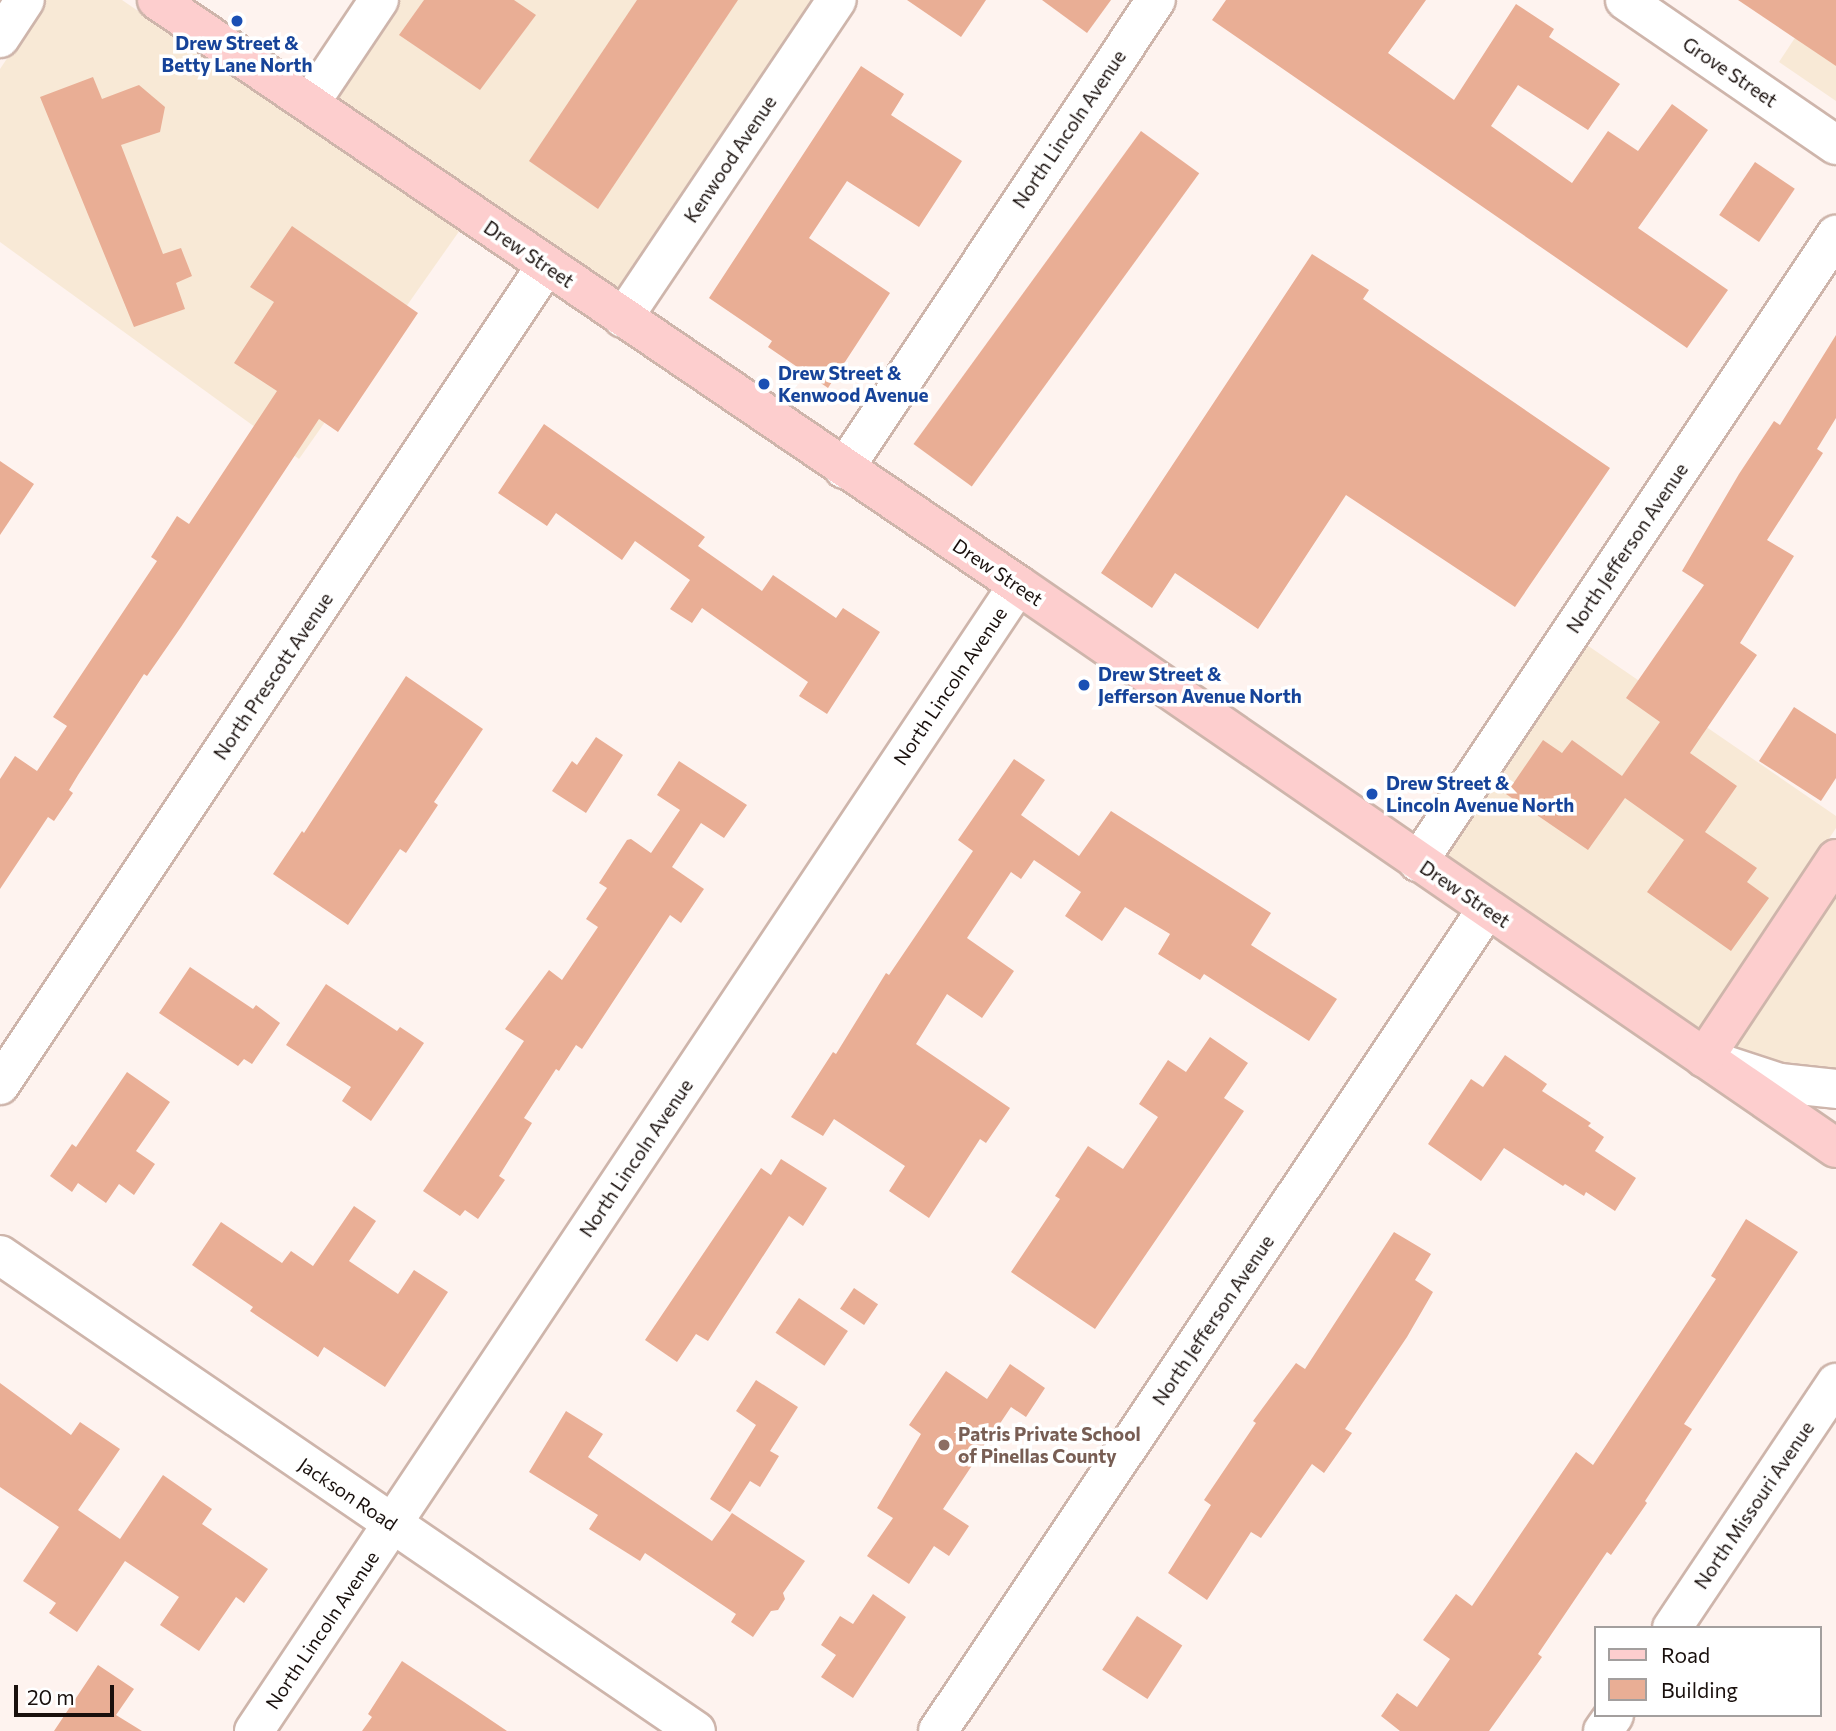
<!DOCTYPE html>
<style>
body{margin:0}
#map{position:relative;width:1836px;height:1731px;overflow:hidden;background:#fef3ef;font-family:Commissioner,sans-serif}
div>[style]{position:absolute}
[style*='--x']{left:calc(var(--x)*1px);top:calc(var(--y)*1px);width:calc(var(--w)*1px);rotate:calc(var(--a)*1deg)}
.commercial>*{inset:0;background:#f8e9d6}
.building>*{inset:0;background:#e9ae95;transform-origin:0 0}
.roads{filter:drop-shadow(2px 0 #ceb5ab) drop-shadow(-2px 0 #ceb5ab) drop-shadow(0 2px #ceb5ab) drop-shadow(0 -2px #ceb5ab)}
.minor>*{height:38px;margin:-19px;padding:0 19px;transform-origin:19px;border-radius:19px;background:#fff}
.major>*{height:38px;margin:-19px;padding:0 19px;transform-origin:19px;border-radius:19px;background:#fdcece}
.dots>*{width:19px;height:19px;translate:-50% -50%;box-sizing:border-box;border:4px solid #fff;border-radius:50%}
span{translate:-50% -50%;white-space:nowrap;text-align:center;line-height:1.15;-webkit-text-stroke:7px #fff;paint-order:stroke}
.transit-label{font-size:19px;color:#164399;font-weight:700}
.left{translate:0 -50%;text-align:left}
.street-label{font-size:19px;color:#19100d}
.education-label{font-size:19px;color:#785e54;font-weight:700}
.legend{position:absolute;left:1594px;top:1626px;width:228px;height:91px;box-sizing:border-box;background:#fff;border:2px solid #a39f9e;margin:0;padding:9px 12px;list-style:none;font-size:21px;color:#19100d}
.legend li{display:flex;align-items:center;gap:14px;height:35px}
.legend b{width:35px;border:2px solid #a39f9e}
.scale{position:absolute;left:14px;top:1685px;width:100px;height:32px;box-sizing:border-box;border:4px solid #19100d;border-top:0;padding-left:9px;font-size:21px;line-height:24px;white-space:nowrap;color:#19100d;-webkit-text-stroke:5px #fff;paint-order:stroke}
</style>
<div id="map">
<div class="commercial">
<div style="clip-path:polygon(46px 0,122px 0,460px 230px,299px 459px,0 242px,0 69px)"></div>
<div style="clip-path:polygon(400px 0,816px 0,619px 292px,334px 97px)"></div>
<div style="clip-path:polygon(1820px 0,1836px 0,1836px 101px,1779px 62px)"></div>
<div style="clip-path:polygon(1584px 643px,1836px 816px,1836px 828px,1701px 1032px,1443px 856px)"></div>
<div style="clip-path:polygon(1836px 890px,1836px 1070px,1785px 1064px,1732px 1047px)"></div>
</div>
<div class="building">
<div style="clip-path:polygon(424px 0,514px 0,536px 15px,480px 90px,399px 35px)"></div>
<div style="clip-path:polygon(637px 0,738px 0,598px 209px,529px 161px)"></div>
<div style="clip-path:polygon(907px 0,986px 0,961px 37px)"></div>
<div style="clip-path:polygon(1042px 0,1111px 0,1087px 33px)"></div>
<div style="clip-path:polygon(1226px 0,1426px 0,1388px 53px,1454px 100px,1516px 4px,1554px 29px,1549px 37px,1620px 84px,1588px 130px,1518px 85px,1491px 126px,1572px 183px,1608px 131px,1638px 151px,1672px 104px,1708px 130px,1638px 228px,1728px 290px,1687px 348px,1212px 20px)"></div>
<div style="clip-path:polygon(1738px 0,1836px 0,1836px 66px)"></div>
<div style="clip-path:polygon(861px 66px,904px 94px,891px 115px,962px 161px,919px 227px,847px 181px,809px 238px,890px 293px,828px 388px,768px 347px,772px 341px,709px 298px)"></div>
<div style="clip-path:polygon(93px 77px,102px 99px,139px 85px,165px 107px,160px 132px,121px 145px,163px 254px,181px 248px,192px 276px,176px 283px,185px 309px,134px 327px,40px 97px)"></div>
<div style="left:1141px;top:131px;width:72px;height:387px;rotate:36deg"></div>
<div style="left:1755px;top:162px;width:48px;height:64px;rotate:34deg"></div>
<div style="clip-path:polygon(292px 226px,418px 313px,338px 432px,319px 419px,181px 627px,147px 676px,144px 674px,78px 775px,69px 790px,73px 793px,54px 821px,48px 817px,0 889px,0 779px,15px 756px,37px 771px,67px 726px,53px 717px,157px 561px,151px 557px,177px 516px,189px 524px,277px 391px,234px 363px,274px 302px,250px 287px)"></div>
<div style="clip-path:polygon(1312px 254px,1369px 290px,1363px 299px,1610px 468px,1515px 607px,1346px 495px,1258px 629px,1175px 573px,1152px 608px,1101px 573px)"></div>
<div style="clip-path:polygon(1836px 335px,1836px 418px,1817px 449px,1823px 453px,1767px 540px,1794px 556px,1740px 643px,1757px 655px,1690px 753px,1737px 786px,1705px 832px,1757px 868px,1747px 882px,1769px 898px,1731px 951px,1647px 892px,1684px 840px,1625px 798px,1588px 850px,1506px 794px,1543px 740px,1562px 753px,1572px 740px,1622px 776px,1660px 722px,1626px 698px,1704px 585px,1682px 571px,1739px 474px,1774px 421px,1780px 425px)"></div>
<div style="clip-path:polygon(544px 424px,705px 537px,698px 546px,762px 591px,773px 575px,836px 618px,843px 608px,880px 632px,827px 714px,799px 696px,808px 682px,702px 608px,692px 623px,670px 609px,690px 580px,635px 541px,622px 560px,556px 513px,547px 526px,498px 493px)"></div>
<div style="clip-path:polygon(0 461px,34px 484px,0 535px)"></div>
<div style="clip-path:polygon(406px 676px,483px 729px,434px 802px,438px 805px,406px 853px,400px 849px,348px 925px,273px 874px,302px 831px,304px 833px)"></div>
<div style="clip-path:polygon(1794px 707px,1836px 734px,1836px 778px,1821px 801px,1759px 761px)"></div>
<div style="clip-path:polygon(596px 737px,623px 755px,586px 813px,552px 791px,572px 761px,577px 765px)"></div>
<div style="clip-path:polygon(1014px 759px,1045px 780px,1021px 815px,1079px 856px,1111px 811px,1271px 913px,1251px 945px,1337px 999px,1309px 1041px,1204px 974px,1200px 980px,1158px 954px,1170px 934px,1125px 907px,1102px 941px,1065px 916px,1081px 892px,1034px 860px,1021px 879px,1011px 872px,967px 938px,1014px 971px,982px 1018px,947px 994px,916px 1044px,1010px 1108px,986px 1143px,980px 1139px,929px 1218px,889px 1191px,905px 1166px,834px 1119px,823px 1136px,791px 1117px,833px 1052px,836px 1054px,886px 973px,889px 975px,973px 851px,958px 840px)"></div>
<div style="clip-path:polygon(679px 761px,747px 805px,724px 838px,701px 823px,672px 867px,704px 889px,681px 923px,670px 915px,582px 1049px,576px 1045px,559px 1071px,556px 1069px,524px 1118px,532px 1123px,499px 1176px,505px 1180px,478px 1219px,465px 1210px,460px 1216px,423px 1191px,524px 1041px,505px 1029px,549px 970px,562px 980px,598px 927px,586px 919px,607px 888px,599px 883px,627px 840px,631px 839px,651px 853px,680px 810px,657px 795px)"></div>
<div style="clip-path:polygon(190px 967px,253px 1009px,256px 1005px,280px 1023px,252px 1064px,244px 1059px,238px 1066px,159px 1013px)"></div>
<div style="clip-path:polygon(326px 984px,397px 1031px,400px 1027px,424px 1043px,371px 1121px,342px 1101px,351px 1087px,286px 1045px)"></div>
<div style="clip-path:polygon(1210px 1037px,1248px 1063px,1224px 1098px,1244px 1111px,1095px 1329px,1011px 1272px,1060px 1199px,1055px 1196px,1088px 1146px,1123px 1169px,1158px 1117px,1139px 1104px,1168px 1060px,1186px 1072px)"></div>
<div style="clip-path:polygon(1505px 1055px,1547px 1084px,1542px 1091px,1591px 1123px,1588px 1126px,1604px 1137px,1595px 1151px,1636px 1178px,1615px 1211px,1586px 1192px,1584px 1196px,1565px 1184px,1563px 1186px,1504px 1148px,1481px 1181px,1428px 1144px,1471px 1079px,1483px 1087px)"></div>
<div style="clip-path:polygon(127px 1072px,170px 1102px,136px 1151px,155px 1164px,134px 1195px,119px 1184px,106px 1203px,78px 1183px,72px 1192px,50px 1176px,72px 1144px,76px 1147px)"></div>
<div style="clip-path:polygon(781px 1159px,827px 1188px,803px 1226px,789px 1216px,708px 1341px,696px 1334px,677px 1362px,645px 1340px,761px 1168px,771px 1175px)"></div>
<div style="clip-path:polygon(354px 1206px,376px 1221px,349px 1261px,398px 1294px,414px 1270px,448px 1292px,385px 1387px,324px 1347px,318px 1357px,250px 1311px,253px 1307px,192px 1265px,221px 1222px,282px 1263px,291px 1251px,313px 1266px)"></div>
<div style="clip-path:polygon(1746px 1219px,1798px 1252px,1684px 1424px,1692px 1429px,1645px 1501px,1647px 1503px,1611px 1555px,1607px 1552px,1538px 1654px,1542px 1657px,1489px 1731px,1400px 1731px,1381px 1716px,1397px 1693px,1417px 1707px,1450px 1659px,1423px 1640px,1456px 1594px,1472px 1606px,1576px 1452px,1593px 1465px,1716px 1279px,1711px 1276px)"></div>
<div style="clip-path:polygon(1394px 1232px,1431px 1254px,1415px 1280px,1433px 1292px,1407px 1337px,1345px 1429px,1352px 1433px,1324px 1473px,1312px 1464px,1261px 1538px,1251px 1532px,1207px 1600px,1168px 1573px,1211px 1505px,1204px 1500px,1256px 1423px,1253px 1421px,1296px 1363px,1305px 1369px)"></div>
<div style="left:854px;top:1288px;width:29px;height:25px;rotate:34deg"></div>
<div style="left:799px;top:1298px;width:59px;height:42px;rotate:34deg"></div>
<div style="clip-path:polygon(1010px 1364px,1045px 1388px,1026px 1417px,1011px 1407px,943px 1509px,969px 1526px,949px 1556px,934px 1546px,909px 1584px,867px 1556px,893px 1518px,877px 1508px,921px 1434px,909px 1425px,946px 1371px,987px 1399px)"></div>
<div style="clip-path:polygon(756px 1380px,798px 1407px,770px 1451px,779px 1456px,760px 1487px,750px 1481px,730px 1512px,710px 1499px,756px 1425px,736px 1411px)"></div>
<div style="clip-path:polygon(0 1383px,71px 1435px,80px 1422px,120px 1449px,78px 1510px,120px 1539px,163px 1475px,212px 1509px,202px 1524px,268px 1569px,244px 1603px,236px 1597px,199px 1651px,160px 1625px,179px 1597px,125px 1561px,77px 1632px,49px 1613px,56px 1603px,23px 1581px,59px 1527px,0 1487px)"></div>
<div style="clip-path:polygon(566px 1411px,603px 1434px,588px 1457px,712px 1541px,732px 1513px,805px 1561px,783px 1593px,785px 1599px,778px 1610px,771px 1611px,753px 1637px,731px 1622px,736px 1614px,645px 1553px,640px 1561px,589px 1529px,598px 1515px,529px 1472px)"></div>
<div style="clip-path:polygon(873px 1594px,906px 1617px,853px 1698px,821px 1677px,836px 1655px,821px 1645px,840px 1616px,853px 1624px)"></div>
<div style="left:1137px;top:1616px;width:54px;height:64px;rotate:33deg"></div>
<div style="clip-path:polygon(402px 1661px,464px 1702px,507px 1731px,362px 1731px,372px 1717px,368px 1714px)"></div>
<div style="clip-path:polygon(98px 1665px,134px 1689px,116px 1715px,142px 1731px,54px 1731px)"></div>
</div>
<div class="roads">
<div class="minor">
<div style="--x:1625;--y:0;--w:256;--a:34.5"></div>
<div style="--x:0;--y:38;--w:45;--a:-56.7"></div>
<div style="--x:310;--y:103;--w:124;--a:-56.2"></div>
<div style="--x:623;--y:318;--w:383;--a:-56.1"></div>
<div style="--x:844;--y:469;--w:563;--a:-56.37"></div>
<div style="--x:1418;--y:862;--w:754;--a:-56.31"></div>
<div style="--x:1722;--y:1064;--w:61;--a:18.1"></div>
<div style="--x:1780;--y:1083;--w:56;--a:6.1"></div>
<div style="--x:0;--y:1085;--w:984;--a:-56.31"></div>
<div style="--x:0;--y:1255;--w:843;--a:34.37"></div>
<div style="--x:1672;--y:1628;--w:295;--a:-56.2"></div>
<div style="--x:254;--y:1731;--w:1377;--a:-56.31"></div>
<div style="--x:938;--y:1731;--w:988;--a:-56.26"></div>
<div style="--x:1603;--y:1731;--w:19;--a:-55"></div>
</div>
<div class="major">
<div style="--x:157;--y:0;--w:1041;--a:34.19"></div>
<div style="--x:1018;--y:585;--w:993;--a:34.54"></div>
<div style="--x:1704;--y:1058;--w:239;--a:-56.4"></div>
</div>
</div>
<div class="dots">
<div style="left:237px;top:21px;background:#1a4fb4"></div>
<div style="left:764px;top:384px;background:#1a4fb4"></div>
<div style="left:1084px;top:685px;background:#1a4fb4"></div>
<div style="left:1372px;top:794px;background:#1a4fb4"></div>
<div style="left:944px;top:1445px;background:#8d6e63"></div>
</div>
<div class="transit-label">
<span style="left:237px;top:54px">Drew Street &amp;<br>Betty Lane North</span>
<span class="left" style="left:778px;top:384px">Drew Street &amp;<br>Kenwood Avenue</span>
<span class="left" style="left:1098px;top:685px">Drew Street &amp;<br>Jefferson Avenue North</span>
<span class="left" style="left:1386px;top:794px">Drew Street &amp;<br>Lincoln Avenue North</span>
</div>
<div class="street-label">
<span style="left:1730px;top:72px;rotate:34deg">Grove Street</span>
<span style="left:1069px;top:129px;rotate:-56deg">North Lincoln Avenue</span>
<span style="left:730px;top:159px;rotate:-56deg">Kenwood Avenue</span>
<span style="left:529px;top:254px;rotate:34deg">Drew Street</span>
<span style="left:1627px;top:548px;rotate:-56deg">North Jefferson Avenue</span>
<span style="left:998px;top:572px;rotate:34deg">Drew Street</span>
<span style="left:273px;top:676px;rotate:-56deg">North Prescott Avenue</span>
<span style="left:950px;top:686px;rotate:-56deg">North Lincoln Avenue</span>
<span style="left:1465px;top:894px;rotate:34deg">Drew Street</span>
<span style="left:636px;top:1158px;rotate:-56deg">North Lincoln Avenue</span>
<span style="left:1213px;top:1320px;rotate:-56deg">North Jefferson Avenue</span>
<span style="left:348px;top:1494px;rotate:34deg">Jackson Road</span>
<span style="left:1754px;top:1505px;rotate:-56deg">North Missouri Avenue</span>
<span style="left:322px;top:1630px;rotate:-56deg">North Lincoln Avenue</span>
</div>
<div class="education-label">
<span class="left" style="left:958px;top:1445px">Patris Private School<br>of Pinellas County</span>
</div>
<ul class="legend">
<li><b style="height:9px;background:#fdcece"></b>Road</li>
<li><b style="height:19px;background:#e9ae95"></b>Building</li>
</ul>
<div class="scale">20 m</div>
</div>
